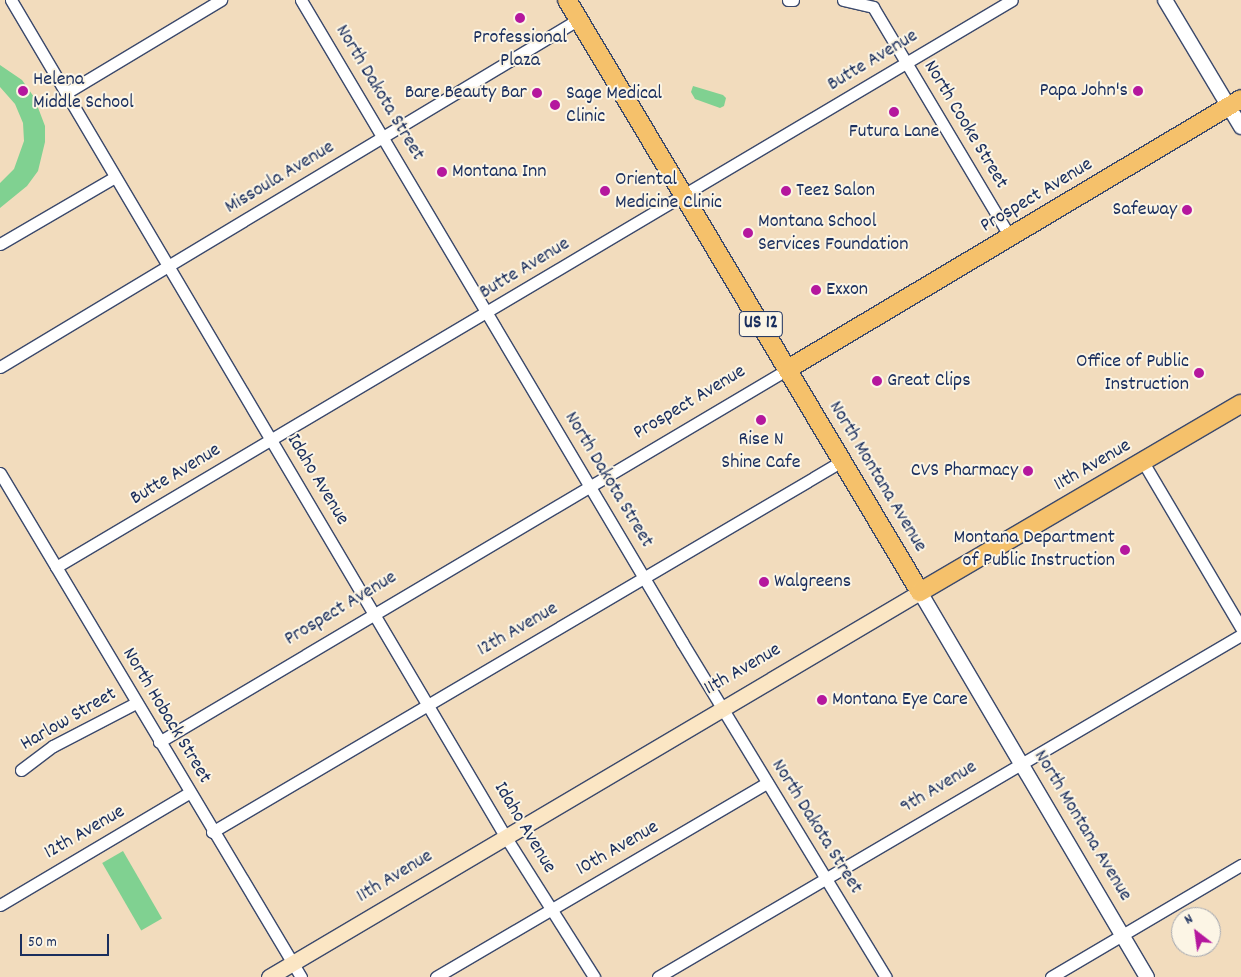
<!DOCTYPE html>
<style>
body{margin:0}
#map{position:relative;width:1241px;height:977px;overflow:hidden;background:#f2dcbd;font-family:Dekko,sans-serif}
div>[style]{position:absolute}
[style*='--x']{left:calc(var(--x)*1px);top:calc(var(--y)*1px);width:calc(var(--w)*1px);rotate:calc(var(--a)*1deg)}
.green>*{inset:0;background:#80d191;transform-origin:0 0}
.roads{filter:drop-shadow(1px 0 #3b496c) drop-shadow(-1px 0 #3b496c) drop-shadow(0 1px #3b496c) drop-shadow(0 -1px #3b496c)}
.minor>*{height:11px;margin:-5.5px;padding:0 5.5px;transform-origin:5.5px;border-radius:5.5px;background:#fff}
.tertiary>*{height:14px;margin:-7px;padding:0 7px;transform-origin:7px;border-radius:7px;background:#fff}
.secondary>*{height:15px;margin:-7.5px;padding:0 7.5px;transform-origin:7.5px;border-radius:7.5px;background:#fbe6c4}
.trunk>*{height:18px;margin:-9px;padding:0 9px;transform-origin:9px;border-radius:9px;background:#f5c16b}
.dots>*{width:14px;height:14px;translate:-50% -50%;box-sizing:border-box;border:2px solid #fcf5e5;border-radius:50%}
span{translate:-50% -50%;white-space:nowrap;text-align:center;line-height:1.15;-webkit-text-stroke:4px #fcf5e5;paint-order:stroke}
.shield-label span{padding:1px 4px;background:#fcf5e5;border:1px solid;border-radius:4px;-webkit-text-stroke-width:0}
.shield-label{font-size:19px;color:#1b2f5e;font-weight:700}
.poi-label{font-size:20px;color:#1b2f5e}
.left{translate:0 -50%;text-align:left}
.right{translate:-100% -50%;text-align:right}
.street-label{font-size:20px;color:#1b2f5e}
.north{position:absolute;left:1171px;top:907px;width:50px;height:50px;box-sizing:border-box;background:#fcf5e5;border:1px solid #a2a6af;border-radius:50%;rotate:330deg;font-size:14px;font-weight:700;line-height:20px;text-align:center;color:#1b2f5e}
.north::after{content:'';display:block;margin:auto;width:18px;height:22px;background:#b5179e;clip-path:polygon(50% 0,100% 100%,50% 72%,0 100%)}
.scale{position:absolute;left:20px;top:934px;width:89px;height:22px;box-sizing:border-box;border:2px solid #1b2f5e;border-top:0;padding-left:6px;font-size:15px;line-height:18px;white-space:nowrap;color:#1b2f5e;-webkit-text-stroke:4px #fcf5e5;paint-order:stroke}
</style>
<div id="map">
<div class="green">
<div style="clip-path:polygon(0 65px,22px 80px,34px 97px,45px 126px,45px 142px,38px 171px,27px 186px,0 208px,0 183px,14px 169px,24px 141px,23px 123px,15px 104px,0 87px)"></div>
<div style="clip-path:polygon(693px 86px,723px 95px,726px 98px,724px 106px,720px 108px,695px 99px,691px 92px)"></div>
<div style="left:123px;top:851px;width:78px;height:24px;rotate:60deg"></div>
</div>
<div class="roads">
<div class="minor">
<div style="--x:11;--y:0;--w:971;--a:59.42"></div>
<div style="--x:505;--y:836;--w:167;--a:57.7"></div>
<div style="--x:301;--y:0;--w:747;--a:59.31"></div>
<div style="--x:682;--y:642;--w:392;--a:58.7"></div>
<div style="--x:788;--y:0;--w:5;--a:0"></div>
<div style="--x:843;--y:0;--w:31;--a:13"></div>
<div style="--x:873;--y:7;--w:268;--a:59.2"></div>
<div style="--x:66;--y:93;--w:181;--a:-31"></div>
<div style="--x:0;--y:244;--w:133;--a:-30.2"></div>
<div style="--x:0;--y:367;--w:676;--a:-31.01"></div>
<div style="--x:1143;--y:462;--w:193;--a:59.4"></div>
<div style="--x:0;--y:473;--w:587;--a:59.15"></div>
<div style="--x:56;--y:567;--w:1111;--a:-30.67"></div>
<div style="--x:159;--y:742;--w:731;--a:-30.67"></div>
<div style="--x:21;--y:770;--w:40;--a:-37"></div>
<div style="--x:53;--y:746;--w:93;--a:-27.4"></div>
<div style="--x:212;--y:832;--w:731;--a:-30.49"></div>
<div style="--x:0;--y:905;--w:220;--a:-30.7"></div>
<div style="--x:436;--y:977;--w:384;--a:-30.4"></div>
<div style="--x:658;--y:977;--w:676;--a:-30.4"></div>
<div style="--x:1051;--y:977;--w:221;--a:-30.5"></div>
</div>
<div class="tertiary">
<div style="--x:1165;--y:0;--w:148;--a:59.1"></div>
<div style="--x:920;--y:592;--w:447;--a:59.5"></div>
</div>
<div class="secondary">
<div style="--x:269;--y:977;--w:756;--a:-30.6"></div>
</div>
<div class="trunk">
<div style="--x:567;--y:0;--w:689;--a:59.19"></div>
<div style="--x:920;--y:592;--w:372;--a:-30.4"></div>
<div style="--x:788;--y:369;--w:527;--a:-30.8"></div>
</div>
</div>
<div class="dots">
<div style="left:520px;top:18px;background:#b5179e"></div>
<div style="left:23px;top:91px;background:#b5179e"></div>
<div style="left:1138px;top:91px;background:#b5179e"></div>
<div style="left:537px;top:93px;background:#b5179e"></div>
<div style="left:555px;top:105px;background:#b5179e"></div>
<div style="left:894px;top:112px;background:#b5179e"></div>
<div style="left:442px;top:172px;background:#b5179e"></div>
<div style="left:605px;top:191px;background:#b5179e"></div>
<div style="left:786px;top:191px;background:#b5179e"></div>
<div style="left:1187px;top:210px;background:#b5179e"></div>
<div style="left:748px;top:233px;background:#b5179e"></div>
<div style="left:816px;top:290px;background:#b5179e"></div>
<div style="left:1199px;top:373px;background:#b5179e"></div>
<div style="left:877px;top:381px;background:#b5179e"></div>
<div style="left:761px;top:420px;background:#b5179e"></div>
<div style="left:1028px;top:471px;background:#b5179e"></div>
<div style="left:1125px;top:550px;background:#b5179e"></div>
<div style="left:764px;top:582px;background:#b5179e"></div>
<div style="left:822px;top:700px;background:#b5179e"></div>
</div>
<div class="shield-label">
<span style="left:761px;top:324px">US 12</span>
</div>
<div class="poi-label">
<span style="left:520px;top:50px">Professional<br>Plaza</span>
<span class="left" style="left:33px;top:92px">Helena<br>Middle School</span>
<span class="right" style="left:1128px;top:91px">Papa John's</span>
<span class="right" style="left:527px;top:93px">Bare Beauty Bar</span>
<span class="left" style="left:566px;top:106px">Sage Medical<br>Clinic</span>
<span style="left:894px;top:132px">Futura Lane</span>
<span class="left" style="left:452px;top:172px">Montana Inn</span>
<span class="left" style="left:615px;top:192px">Oriental<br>Medicine Clinic</span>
<span class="left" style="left:796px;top:191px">Teez Salon</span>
<span class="right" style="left:1177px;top:210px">Safeway</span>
<span class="left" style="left:758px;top:234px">Montana School<br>Services Foundation</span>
<span class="left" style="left:826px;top:290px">Exxon</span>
<span class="right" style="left:1189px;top:374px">Office of Public<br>Instruction</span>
<span class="left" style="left:887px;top:381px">Great Clips</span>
<span style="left:761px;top:452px">Rise N<br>Shine Cafe</span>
<span class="right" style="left:1018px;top:471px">CVS Pharmacy</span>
<span class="right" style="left:1115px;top:550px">Montana Department<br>of Public Instruction</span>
<span class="left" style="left:774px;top:582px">Walgreens</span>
<span class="left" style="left:832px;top:700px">Montana Eye Care</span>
</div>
<div class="street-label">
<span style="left:873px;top:61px;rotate:-31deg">Butte Avenue</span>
<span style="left:379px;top:93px;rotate:59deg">North Dakota Street</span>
<span style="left:965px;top:125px;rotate:59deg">North Cooke Street</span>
<span style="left:280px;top:178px;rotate:-31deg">Missoula Avenue</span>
<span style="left:1037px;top:196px;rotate:-31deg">Prospect Avenue</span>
<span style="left:525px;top:269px;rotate:-31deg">Butte Avenue</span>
<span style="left:690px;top:403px;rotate:-31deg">Prospect Avenue</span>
<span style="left:1093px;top:466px;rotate:-30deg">11th Avenue</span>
<span style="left:176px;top:475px;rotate:-31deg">Butte Avenue</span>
<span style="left:877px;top:477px;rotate:59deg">North Montana Avenue</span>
<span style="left:317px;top:480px;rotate:59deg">Idaho Avenue</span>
<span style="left:608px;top:480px;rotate:59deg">North Dakota Street</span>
<span style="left:341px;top:609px;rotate:-31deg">Prospect Avenue</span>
<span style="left:518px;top:630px;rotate:-30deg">12th Avenue</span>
<span style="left:743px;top:670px;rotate:-30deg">11th Avenue</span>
<span style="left:166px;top:716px;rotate:59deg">North Hoback Street</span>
<span style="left:69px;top:720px;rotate:-30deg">Harlow Street</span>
<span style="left:939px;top:788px;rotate:-31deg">9th Avenue</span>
<span style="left:1082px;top:826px;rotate:59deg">North Montana Avenue</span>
<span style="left:816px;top:827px;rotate:58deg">North Dakota Street</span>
<span style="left:524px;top:828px;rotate:59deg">Idaho Avenue</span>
<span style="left:85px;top:833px;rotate:-30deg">12th Avenue</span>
<span style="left:618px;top:849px;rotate:-30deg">10th Avenue</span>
<span style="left:395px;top:877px;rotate:-31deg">11th Avenue</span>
</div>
<div class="north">N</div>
<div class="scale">50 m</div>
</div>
